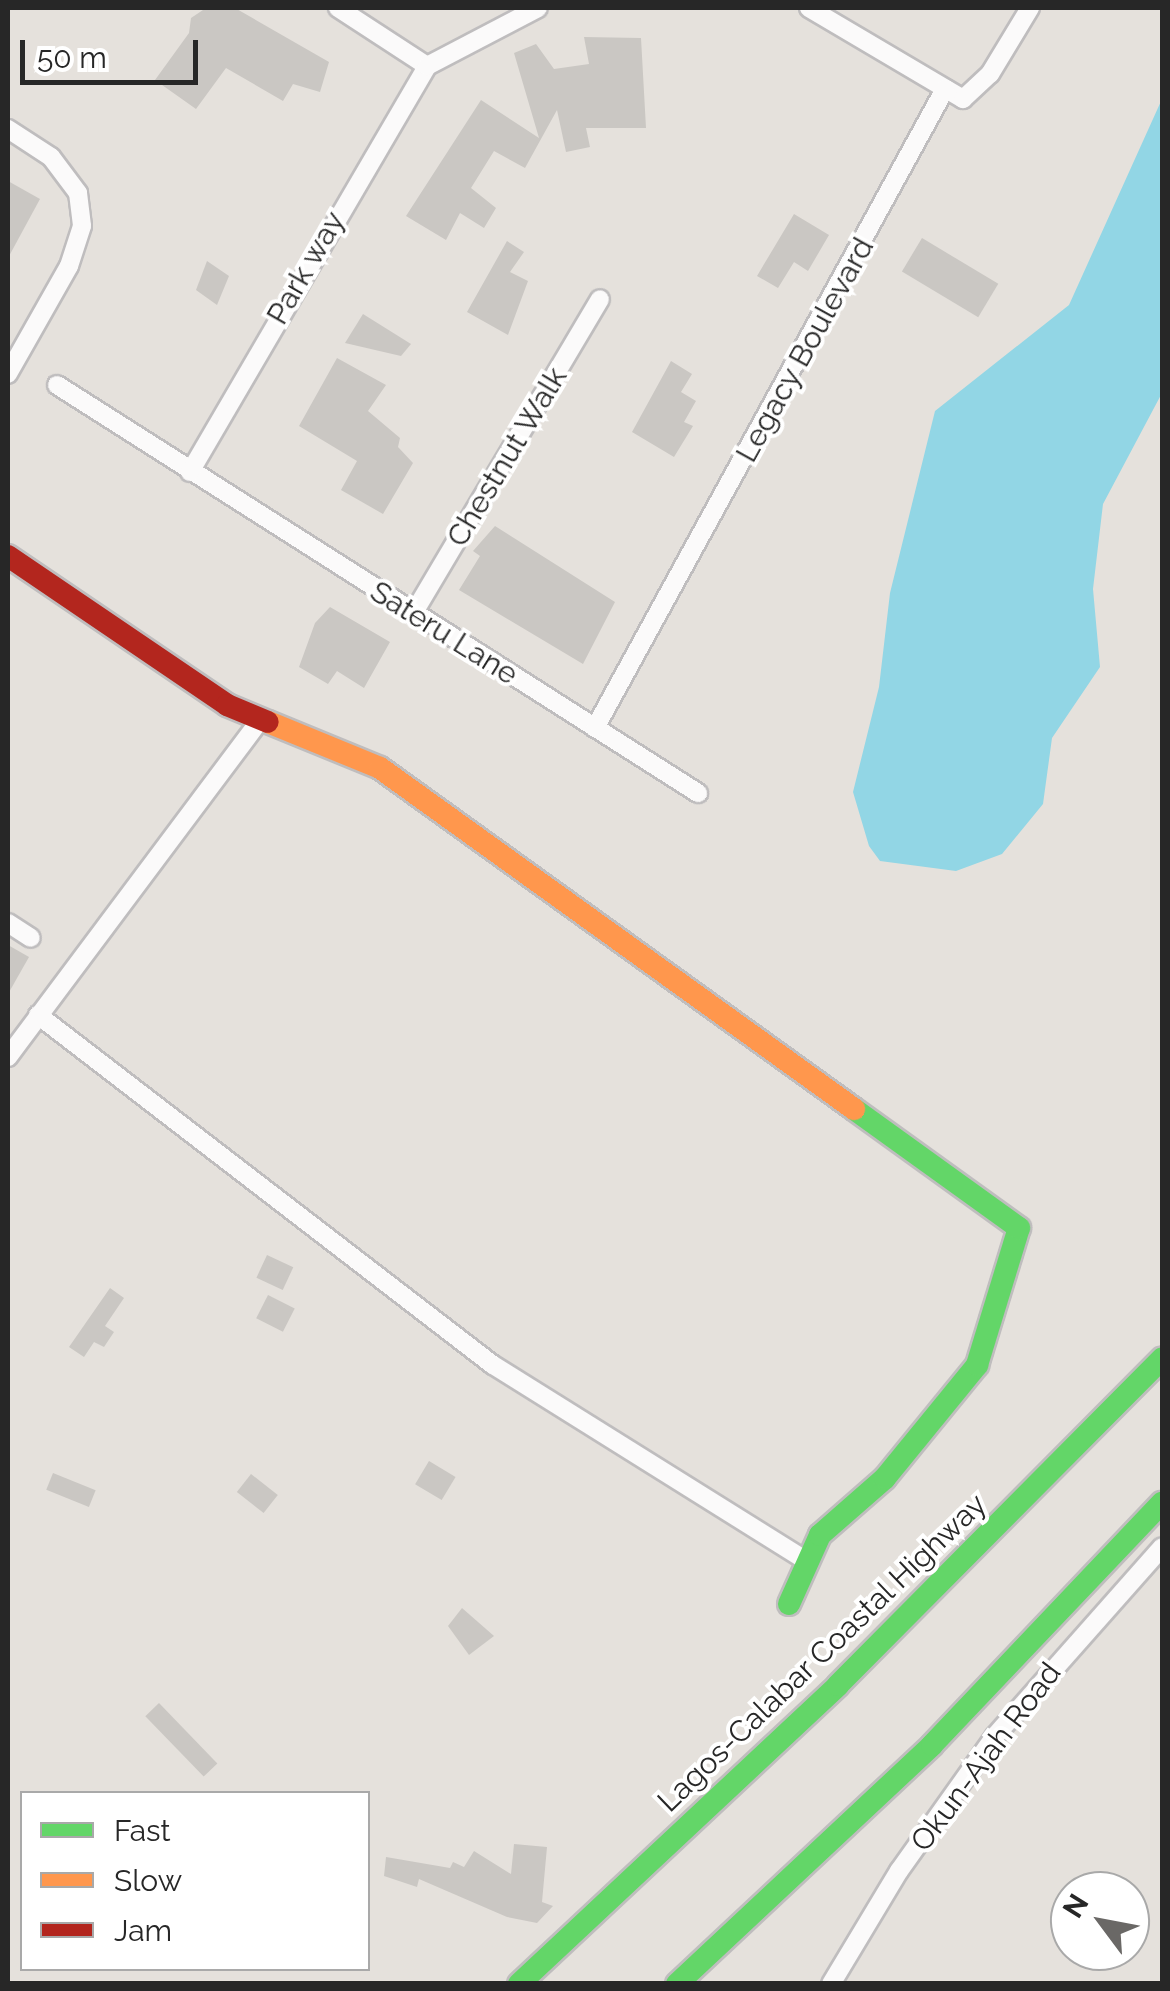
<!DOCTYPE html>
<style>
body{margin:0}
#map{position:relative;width:1170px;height:1991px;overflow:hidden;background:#e5e1dc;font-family:Raleway,sans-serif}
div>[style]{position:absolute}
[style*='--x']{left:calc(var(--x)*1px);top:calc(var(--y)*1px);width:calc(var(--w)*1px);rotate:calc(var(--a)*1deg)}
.water>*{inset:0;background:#92d6e5}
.building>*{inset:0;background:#cac7c3;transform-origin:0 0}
.roads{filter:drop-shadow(2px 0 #bfbdbe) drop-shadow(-2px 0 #bfbdbe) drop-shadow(0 2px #bfbdbe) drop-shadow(0 -2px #bfbdbe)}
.street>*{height:18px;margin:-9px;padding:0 9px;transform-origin:9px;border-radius:9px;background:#fbfafa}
.fast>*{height:22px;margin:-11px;padding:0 11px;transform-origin:11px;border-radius:11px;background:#63d668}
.slow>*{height:22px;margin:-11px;padding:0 11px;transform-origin:11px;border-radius:11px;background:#ff974d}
.jam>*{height:22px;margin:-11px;padding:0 11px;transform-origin:11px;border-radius:11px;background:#b3261e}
span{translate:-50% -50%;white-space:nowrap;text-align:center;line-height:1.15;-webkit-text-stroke:8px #fff;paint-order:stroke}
.street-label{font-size:30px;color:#272727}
.frame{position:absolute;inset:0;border:10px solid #272727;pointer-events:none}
.legend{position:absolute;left:20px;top:1791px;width:350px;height:180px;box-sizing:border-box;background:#fff;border:2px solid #a9a9a9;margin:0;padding:12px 18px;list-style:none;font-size:30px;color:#272727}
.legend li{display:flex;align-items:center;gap:20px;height:50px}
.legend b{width:50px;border:2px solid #a9a9a9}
.north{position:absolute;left:1050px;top:1871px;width:100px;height:100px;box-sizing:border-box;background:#fff;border:2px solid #a9a9a9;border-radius:50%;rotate:302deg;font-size:28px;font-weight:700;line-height:40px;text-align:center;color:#272727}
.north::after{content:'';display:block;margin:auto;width:35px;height:45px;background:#6a6866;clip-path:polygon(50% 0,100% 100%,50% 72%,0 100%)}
.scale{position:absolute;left:20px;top:40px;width:178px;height:45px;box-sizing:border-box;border:5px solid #272727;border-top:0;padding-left:12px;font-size:30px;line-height:35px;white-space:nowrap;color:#272727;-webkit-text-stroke:8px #fff;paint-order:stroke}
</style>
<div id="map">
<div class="water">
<div style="clip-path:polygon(1162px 99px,1162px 393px,1103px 504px,1093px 589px,1100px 667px,1052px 738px,1043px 804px,1002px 854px,956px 871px,880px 861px,869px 846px,853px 792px,879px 687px,890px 593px,935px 411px,1069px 305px)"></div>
</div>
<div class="building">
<div style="clip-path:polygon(206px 8px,235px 8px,329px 62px,320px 92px,293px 84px,283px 101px,226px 68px,196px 109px,155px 80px,189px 33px,191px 18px)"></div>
<div style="clip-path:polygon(584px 37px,641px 38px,646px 128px,586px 128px,590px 147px,566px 152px,557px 110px,525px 168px,494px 151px,471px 188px,496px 208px,484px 228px,460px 213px,446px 240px,406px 216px,481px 100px,539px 138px,514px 53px,536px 44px,554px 69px,589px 64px)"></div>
<div style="clip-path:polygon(8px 181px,40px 199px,8px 258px)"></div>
<div style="clip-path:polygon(794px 214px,829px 235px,808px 271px,794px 262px,778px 288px,757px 276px)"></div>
<div style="left:922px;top:238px;width:89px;height:39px;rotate:31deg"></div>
<div style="clip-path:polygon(507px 241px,524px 252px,510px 272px,528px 281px,508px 335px,467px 312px)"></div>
<div style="clip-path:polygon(207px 261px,229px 276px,217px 305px,196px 290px)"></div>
<div style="clip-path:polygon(363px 314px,411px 344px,401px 356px,345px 343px)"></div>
<div style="clip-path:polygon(337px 358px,386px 385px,368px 411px,400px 438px,398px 447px,413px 463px,383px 514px,341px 490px,357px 461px,299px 426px)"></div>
<div style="clip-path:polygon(671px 361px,692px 374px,681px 392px,696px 401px,684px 422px,693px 426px,674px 457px,632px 432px)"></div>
<div style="clip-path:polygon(495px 526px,615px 602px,583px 664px,459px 590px,480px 556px,473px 551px)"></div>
<div style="clip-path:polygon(330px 607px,390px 642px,364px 688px,337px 671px,328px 684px,299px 667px,315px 623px)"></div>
<div style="clip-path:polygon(8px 945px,29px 957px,8px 994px)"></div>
<div style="left:267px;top:1255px;width:29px;height:25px;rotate:25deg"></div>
<div style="clip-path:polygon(110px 1288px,124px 1298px,105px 1326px,114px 1332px,104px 1347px,94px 1342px,84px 1357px,69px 1347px)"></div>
<div style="left:268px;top:1295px;width:30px;height:26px;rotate:27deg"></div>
<div style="left:429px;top:1461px;width:31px;height:27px;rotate:31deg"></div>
<div style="left:53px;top:1473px;width:46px;height:18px;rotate:22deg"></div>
<div style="left:251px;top:1474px;width:34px;height:23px;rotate:38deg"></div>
<div style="clip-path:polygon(462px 1608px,494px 1636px,469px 1655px,448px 1626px)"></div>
<div style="left:159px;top:1703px;width:84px;height:19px;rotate:46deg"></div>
<div style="clip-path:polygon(514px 1844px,547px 1847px,542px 1902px,553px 1906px,537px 1923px,507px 1917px,419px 1879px,417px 1887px,384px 1876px,386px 1857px,450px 1868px,453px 1862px,464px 1867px,474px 1851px,511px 1874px)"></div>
</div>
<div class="roads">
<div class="street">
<div style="--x:338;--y:8;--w:106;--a:33.1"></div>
<div style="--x:809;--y:8;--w:179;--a:30.6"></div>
<div style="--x:963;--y:99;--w:37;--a:-43"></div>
<div style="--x:990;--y:74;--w:77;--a:-58.8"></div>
<div style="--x:8;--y:129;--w:51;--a:33.1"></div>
<div style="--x:51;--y:157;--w:45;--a:53.1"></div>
<div style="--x:78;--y:193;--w:33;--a:83"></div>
<div style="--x:82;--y:226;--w:42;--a:108"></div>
<div style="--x:69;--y:266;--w:124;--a:119.5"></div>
<div style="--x:57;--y:385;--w:760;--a:32.48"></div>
<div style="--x:190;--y:472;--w:470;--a:-59.7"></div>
<div style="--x:427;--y:66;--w:125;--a:-27.6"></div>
<div style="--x:413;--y:614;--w:366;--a:-59.3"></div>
<div style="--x:595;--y:728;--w:729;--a:-61.29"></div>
<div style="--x:8;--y:923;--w:27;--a:33"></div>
<div style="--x:38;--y:1015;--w:574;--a:37.57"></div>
<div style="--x:493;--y:1365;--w:372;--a:32"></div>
<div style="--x:8;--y:1057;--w:417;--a:-53.2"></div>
<div style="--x:831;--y:1984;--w:132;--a:-59"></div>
<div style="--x:899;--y:1871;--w:166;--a:-54.6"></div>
<div style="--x:995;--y:1736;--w:252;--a:-48.5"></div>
</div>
<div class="fast">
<div style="--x:789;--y:1604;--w:76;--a:-65.8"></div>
<div style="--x:820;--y:1535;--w:86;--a:-41.2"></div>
<div style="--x:885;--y:1478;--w:146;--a:-50.8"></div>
<div style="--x:977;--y:1365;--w:143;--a:-73"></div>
<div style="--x:1019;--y:1228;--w:203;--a:-144.2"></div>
<div style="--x:519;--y:1984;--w:437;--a:-43.1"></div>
<div style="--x:838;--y:1685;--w:460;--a:-45.2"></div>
<div style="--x:677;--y:1984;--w:349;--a:-43.1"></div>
<div style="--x:932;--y:1745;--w:334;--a:-46.5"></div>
</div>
<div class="slow">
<div style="--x:268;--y:722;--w:121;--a:22.3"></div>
<div style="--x:380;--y:768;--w:584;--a:35.73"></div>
</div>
<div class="jam">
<div style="--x:8;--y:556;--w:265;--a:34.2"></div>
<div style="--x:227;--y:705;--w:44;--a:22.5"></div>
</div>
</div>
<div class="street-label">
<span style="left:306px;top:268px;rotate:-60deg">Park way</span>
<span style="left:805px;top:350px;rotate:-61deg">Legacy Boulevard</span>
<span style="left:507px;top:457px;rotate:-59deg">Chestnut Walk</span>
<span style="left:444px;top:633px;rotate:32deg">Sateru Lane</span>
<span style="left:822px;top:1653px;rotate:-44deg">Lagos-Calabar Coastal Highway</span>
<span style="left:986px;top:1757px;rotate:-53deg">Okun-Ajah Road</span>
</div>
<div class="frame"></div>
<ul class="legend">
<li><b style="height:12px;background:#63d668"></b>Fast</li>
<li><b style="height:12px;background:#ff974d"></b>Slow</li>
<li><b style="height:12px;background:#b3261e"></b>Jam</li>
</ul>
<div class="north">N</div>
<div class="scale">50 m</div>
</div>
